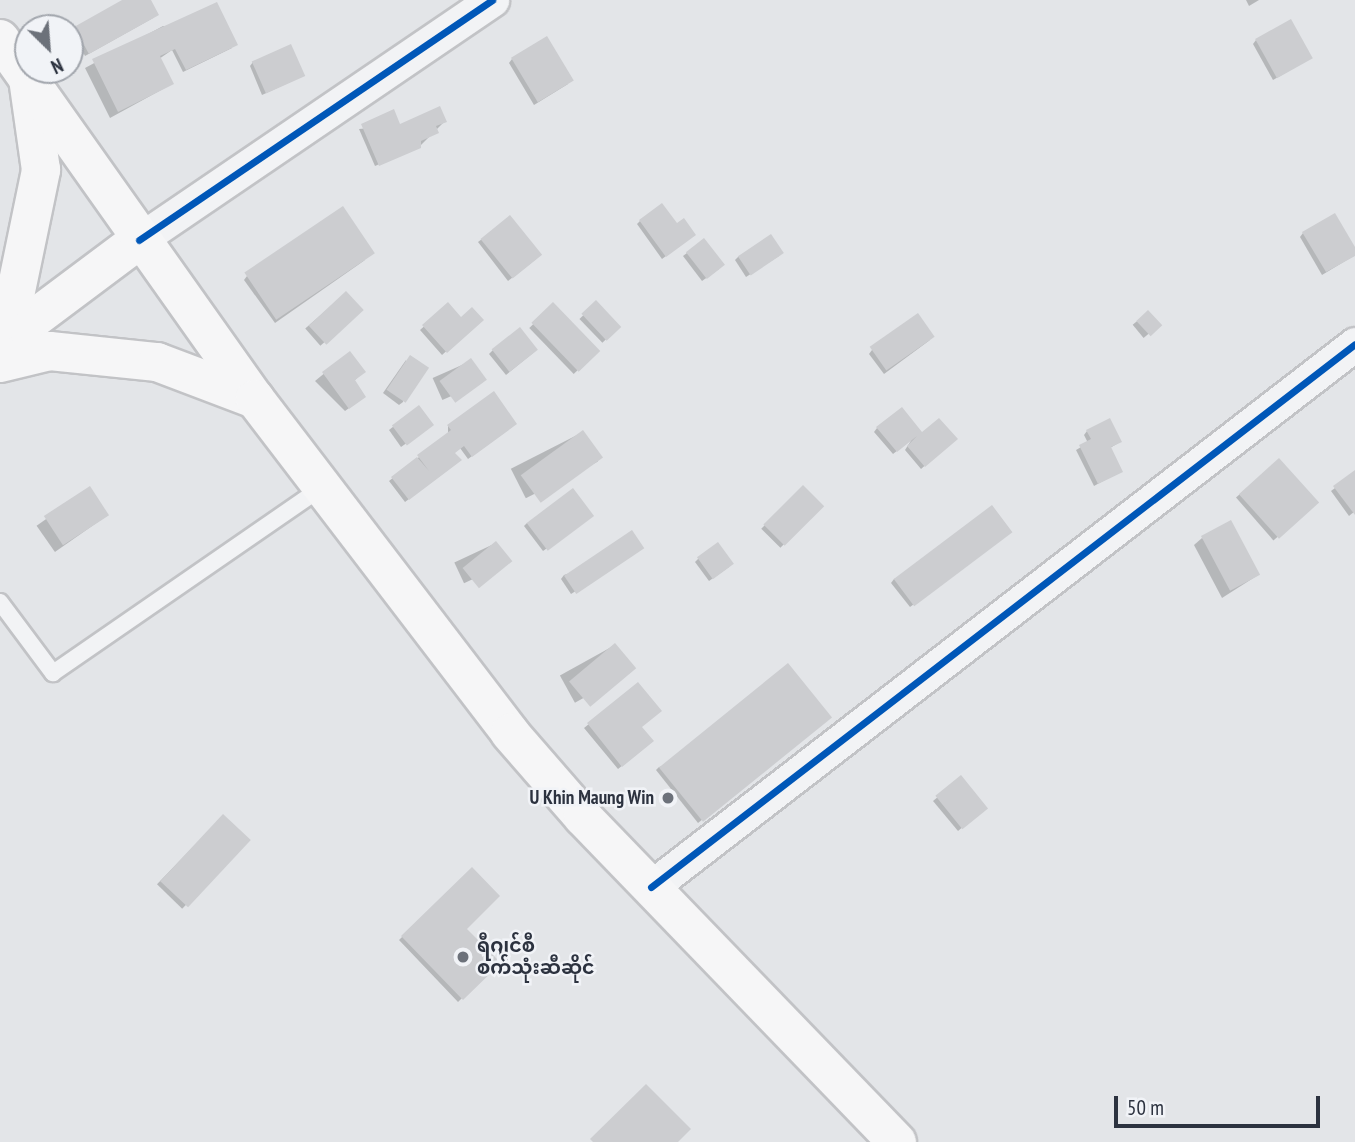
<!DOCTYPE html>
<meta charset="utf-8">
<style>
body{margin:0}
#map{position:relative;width:1355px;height:1142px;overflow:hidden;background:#e3e5e8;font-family:"PT Sans Narrow","Noto Sans Myanmar",sans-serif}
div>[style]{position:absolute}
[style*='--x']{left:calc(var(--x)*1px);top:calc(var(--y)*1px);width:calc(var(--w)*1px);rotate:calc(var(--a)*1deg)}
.shadow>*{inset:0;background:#0003;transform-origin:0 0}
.building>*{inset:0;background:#cccdd0;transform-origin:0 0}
.roads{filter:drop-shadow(2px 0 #c2c3c6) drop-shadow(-2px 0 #c2c3c6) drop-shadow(0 2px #c2c3c6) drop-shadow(0 -2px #c2c3c6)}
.lane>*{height:16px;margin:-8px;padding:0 8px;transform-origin:8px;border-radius:8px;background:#f2f3f5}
.street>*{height:33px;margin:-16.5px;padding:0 16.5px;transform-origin:16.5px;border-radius:16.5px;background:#f2f3f5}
.secondary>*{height:38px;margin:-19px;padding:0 19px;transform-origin:19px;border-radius:19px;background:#f6f6f7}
.primary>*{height:38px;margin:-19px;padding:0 19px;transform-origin:19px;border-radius:19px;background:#f6f6f7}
.highway>*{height:38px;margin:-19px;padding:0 19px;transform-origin:19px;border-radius:19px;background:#f6f6f7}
.cycleway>*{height:7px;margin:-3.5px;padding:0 3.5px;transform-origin:3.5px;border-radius:3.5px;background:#0057b8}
.dots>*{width:19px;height:19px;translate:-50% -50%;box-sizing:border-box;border:4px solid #f1f3f7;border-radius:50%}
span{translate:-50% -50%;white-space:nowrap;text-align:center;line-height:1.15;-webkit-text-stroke:5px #f1f3f7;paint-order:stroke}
.poi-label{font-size:19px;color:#2c323f;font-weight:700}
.right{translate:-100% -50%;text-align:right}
.left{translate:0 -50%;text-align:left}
.north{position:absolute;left:14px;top:14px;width:70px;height:70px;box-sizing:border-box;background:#f1f3f7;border:2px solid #a2a6ad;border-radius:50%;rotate:155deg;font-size:19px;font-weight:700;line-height:28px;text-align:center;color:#2c323f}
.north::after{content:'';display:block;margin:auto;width:24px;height:32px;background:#6c717a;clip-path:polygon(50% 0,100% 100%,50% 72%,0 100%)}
.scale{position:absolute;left:1114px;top:1096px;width:206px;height:32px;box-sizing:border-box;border:4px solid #2c323f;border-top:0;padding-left:9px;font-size:21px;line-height:24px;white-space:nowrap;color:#2c323f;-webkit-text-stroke:5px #f1f3f7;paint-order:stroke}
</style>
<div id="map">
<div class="shadow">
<div style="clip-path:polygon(126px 0,149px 0,153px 18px,85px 56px,72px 31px)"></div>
<div style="clip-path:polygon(1246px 0,1259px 0,1249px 6px)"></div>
<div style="clip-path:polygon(163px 26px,232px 48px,183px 72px,172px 50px,159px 59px,172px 84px,110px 118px,85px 68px)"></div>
<div style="clip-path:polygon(1256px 40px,1311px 58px,1273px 80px,1253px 44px)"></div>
<div style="clip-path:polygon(512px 59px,568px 84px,534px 105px,509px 63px)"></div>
<div style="clip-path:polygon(253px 62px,303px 76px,262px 95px,250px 66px)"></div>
<div style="clip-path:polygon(445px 121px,419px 147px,375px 166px,359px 129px)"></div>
<div style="clip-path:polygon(640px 221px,690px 238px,662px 259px,637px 224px)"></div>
<div style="clip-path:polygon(1303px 233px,1355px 250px,1355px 255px,1322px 275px,1300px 237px)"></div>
<div style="clip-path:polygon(482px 239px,536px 259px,508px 281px,478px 242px)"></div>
<div style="clip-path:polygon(687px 253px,719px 269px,702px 281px,683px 256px)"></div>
<div style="clip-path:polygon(779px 256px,746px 277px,735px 260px,738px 257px)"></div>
<div style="clip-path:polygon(365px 260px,275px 323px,244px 280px,247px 276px)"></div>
<div style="left:346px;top:293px;width:23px;height:54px;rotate:49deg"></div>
<div style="left:596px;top:303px;width:33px;height:23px;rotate:46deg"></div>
<div style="clip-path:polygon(448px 305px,461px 320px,481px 320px,442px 355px,420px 330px)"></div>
<div style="left:553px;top:305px;width:64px;height:33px;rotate:46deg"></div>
<div style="left:1148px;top:312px;width:17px;height:20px;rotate:50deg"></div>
<div style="clip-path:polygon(930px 340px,884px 374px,869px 354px,872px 350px)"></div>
<div style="clip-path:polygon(493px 350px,533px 353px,506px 375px,489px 354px)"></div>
<div style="clip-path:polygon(349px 353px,363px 372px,354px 381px,360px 400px,345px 411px,315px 381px)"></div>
<div style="clip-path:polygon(406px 360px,403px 402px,399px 405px,383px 393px)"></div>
<div style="left:471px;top:361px;width:24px;height:42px;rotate:66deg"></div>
<div style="clip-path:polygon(418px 407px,428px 428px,401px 447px,389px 430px)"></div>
<div style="clip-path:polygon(448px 426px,512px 427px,468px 459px,460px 448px,453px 453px,457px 463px,405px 502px,389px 481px,448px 434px)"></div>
<div style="clip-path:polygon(877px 428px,921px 435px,955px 439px,921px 469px,905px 450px,912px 439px,893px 454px,874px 432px)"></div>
<div style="clip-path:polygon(1087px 431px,1120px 442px,1110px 448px,1121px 471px,1094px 486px,1076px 450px,1088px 443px,1084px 435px)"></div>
<div style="left:583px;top:432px;width:33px;height:81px;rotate:63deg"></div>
<div style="left:1279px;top:460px;width:57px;height:57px;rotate:49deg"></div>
<div style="clip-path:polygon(1355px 473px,1355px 511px,1349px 516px,1331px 491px)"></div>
<div style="left:803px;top:487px;width:27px;height:59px;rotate:45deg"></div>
<div style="left:89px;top:489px;width:32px;height:64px;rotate:55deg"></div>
<div style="clip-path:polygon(588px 519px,543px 551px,524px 526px,527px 523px)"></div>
<div style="clip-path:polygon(1007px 535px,910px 607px,891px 583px,894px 579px)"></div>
<div style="clip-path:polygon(1202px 538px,1258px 575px,1222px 598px,1194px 545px)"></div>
<div style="left:496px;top:543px;width:23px;height:46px;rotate:65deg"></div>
<div style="clip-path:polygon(638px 551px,571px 594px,561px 579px,564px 575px)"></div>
<div style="clip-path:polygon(699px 558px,729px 567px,709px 581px,695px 562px)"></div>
<div style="left:615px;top:645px;width:31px;height:63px;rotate:61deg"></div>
<div style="clip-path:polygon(638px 684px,640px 728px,648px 745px,618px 769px,584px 728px)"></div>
<div style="clip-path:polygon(826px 721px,698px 823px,656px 770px,659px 767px)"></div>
<div style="clip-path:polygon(961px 778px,982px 811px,958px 831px,933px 801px)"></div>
<div style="left:223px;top:816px;width:35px;height:95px;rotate:44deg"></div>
<div style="clip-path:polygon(472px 869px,464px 929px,498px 963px,458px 1002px,399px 940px)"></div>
</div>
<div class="building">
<div style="clip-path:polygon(122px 0,151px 0,159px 15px,89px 54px,74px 27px)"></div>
<div style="clip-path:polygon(217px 2px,238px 45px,186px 70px,175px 49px,160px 56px,174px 84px,118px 112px,92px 59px)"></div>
<div style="left:1291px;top:19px;width:45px;height:41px;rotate:61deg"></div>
<div style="left:547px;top:36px;width:52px;height:42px;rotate:59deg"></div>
<div style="left:291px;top:44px;width:35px;height:43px;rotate:66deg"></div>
<div style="clip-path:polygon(440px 106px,447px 122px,436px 126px,439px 133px,421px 141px,421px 148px,379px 166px,361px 124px,394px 109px,400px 124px)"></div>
<div style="clip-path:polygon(662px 203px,677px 223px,684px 218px,696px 235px,666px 257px,639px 220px)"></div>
<div style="left:343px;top:206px;width:57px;height:119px;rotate:56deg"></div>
<div style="clip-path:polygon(1335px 213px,1355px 247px,1355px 256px,1326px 272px,1302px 232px)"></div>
<div style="left:510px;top:215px;width:51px;height:38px;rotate:51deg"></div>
<div style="left:771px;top:234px;width:23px;height:40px;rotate:56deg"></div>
<div style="left:704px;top:238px;width:34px;height:23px;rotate:52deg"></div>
<div style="left:346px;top:291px;width:26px;height:51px;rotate:47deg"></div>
<div style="left:596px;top:300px;width:37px;height:20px;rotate:47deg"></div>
<div style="clip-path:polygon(448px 302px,461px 317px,472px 307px,484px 320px,447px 353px,422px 325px)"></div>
<div style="left:553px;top:302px;width:68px;height:30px;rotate:46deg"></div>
<div style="left:1148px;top:310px;width:21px;height:16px;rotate:47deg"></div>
<div style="left:918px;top:313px;width:29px;height:59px;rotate:55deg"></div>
<div style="left:520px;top:327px;width:29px;height:36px;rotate:52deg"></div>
<div style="clip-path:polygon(350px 351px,366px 372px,355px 380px,366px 397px,349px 409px,322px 372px)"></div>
<div style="left:410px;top:355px;width:23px;height:42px;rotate:34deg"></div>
<div style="left:471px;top:358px;width:27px;height:39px;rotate:54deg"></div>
<div style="clip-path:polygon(494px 391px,517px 424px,472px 457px,464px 446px,455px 453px,462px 460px,409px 500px,391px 477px,417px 457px,429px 471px,417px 455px,451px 430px,447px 425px)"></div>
<div style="left:419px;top:405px;width:25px;height:34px;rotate:53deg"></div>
<div style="clip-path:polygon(902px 407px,922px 432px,939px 418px,958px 439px,925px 467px,907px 446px,917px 436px,897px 452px,876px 427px)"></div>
<div style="clip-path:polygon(1110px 418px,1122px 442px,1111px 447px,1123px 472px,1098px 484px,1079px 445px,1091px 439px,1086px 430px)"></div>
<div style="left:583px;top:430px;width:34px;height:77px;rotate:54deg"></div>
<div style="left:1279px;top:458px;width:60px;height:54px;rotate:48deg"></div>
<div style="clip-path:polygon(1355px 470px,1355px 515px,1333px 486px)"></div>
<div style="left:803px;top:485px;width:30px;height:56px;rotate:45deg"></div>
<div style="left:90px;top:486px;width:35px;height:55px;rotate:57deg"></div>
<div style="left:573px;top:488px;width:35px;height:58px;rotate:53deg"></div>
<div style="left:992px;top:505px;width:34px;height:123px;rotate:53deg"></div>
<div style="left:1231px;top:520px;width:62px;height:34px;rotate:62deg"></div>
<div style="left:632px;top:530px;width:22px;height:82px;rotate:56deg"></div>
<div style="left:496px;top:541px;width:26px;height:43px;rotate:51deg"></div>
<div style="left:718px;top:542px;width:27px;height:26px;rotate:54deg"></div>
<div style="left:615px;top:643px;width:33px;height:60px;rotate:50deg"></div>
<div style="left:788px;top:663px;width:70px;height:166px;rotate:51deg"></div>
<div style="clip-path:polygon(638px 682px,662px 711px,642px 727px,654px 741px,622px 767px,587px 723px)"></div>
<div style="left:961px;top:775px;width:43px;height:33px;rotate:51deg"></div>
<div style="left:223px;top:814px;width:38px;height:92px;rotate:43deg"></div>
<div style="clip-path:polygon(472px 867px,500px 896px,467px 929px,501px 963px,463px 1000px,401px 936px)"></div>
<div style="clip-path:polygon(646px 1084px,691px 1129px,678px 1142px,593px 1142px,590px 1139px)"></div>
</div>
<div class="roads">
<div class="lane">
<div style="--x:0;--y:602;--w:89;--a:53.3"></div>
<div style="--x:53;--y:673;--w:326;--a:-34.6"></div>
</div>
<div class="street">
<div style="--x:139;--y:240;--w:427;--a:-34.2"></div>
<div style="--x:651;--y:887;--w:889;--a:-37.64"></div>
</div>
<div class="secondary">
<div style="--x:0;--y:344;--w:174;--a:-36.8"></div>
</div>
<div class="primary">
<div style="--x:0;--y:322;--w:30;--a:-60"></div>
<div style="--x:15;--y:296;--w:129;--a:-78.3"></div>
<div style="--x:41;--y:170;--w:92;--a:-98.1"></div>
<div style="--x:0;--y:363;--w:51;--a:-13.5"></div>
<div style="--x:50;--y:351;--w:108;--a:5.9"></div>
<div style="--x:157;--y:362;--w:105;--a:20.7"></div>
</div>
<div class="highway">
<div style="--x:0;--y:39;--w:441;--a:54.7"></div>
<div style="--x:255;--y:399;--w:420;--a:52.6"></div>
<div style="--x:510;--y:733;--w:111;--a:49"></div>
<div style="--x:583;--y:817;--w:452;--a:46"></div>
</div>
</div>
<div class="cycleway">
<div style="--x:139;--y:240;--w:427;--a:-34.2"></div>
<div style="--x:651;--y:887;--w:889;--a:-37.64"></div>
</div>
<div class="dots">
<div style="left:668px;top:798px;background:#6c717a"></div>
<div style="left:463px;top:957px;background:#6c717a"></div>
</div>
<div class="poi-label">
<span class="right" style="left:654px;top:798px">U Khin Maung Win</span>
<span class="left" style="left:477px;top:957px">ရီဂျင်စီ<br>စက်သုံးဆီဆိုင်</span>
</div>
<div class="north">N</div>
<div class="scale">50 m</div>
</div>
